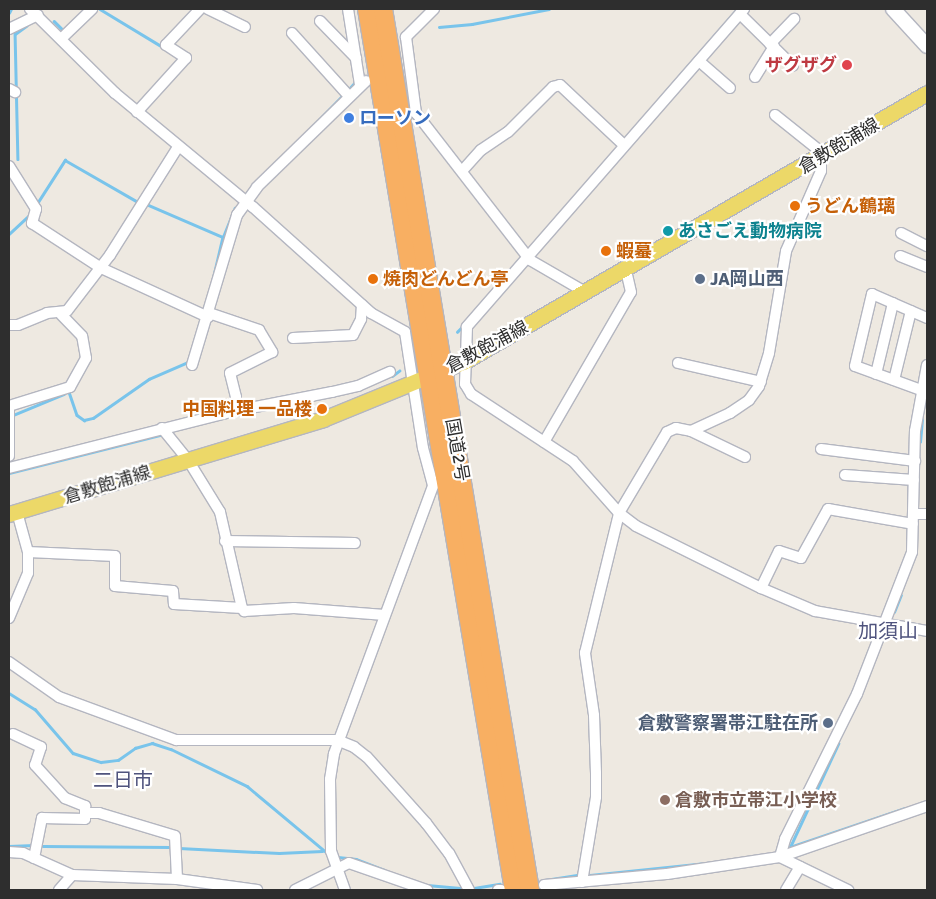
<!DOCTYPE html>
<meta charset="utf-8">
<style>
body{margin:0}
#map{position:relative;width:936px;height:899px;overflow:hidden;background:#eee9e1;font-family:Signika,"Noto Sans JP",sans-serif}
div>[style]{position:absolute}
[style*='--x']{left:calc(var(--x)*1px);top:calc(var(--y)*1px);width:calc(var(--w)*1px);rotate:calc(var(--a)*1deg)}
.stream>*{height:2.5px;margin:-1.25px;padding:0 1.25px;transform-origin:1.25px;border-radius:1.25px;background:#79c4eb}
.roads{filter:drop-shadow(1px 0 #b4b6c0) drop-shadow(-1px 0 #b4b6c0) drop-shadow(0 1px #b4b6c0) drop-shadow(0 -1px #b4b6c0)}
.street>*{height:10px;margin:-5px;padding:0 5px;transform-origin:5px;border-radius:5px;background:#fff}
.secondary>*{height:14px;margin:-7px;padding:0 7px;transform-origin:7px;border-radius:7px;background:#fff}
.primary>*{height:15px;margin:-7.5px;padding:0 7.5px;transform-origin:7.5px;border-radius:7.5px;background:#ecd868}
.highway>*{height:18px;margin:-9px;padding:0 9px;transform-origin:9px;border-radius:9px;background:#f8af62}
.dots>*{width:14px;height:14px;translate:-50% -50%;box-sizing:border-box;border:2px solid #fff;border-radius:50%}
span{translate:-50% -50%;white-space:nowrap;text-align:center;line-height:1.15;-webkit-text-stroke:4.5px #fff;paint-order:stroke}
.health-label{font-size:18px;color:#be3a42;font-weight:700}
.right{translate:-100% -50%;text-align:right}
.shop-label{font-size:18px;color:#366cbe;font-weight:700}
.left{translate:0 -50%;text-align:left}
.street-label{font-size:18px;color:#2e2e2e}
.food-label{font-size:18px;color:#c56008;font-weight:700}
.culture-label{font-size:18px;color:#0d838f;font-weight:700}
.service-label{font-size:18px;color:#4e5e75;font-weight:700}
.education-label{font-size:18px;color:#785e54;font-weight:700}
.quarter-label{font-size:20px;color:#4f537d}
.frame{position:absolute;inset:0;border:10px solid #2e2e2e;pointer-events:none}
</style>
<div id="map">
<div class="stream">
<div style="--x:100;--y:9;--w:77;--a:31.2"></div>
<div style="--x:9;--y:13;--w:4;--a:-63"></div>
<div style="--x:54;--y:21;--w:14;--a:45"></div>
<div style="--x:439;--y:27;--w:33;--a:-5"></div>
<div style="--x:472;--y:24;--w:78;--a:-11"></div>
<div style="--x:15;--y:31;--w:128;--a:88.7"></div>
<div style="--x:15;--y:34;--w:14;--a:-36"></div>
<div style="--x:348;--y:90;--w:12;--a:-48"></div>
<div style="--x:658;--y:100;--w:121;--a:-49"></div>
<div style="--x:301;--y:138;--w:62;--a:-45.7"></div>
<div style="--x:38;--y:202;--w:50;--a:-57.3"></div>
<div style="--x:65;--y:160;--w:84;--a:29.9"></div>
<div style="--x:146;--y:204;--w:84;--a:23.2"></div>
<div style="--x:223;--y:237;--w:44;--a:103.1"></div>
<div style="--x:9;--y:234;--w:26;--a:-43"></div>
<div style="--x:223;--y:237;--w:31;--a:-68"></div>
<div style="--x:457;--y:332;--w:8;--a:-45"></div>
<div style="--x:392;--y:376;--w:9;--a:-36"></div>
<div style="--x:69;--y:392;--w:24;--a:71"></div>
<div style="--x:77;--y:415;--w:9;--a:36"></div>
<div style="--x:84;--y:420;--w:9;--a:-13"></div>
<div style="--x:93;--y:418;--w:68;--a:-34.9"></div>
<div style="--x:149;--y:379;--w:43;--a:-23.6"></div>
<div style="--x:11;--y:416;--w:57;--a:-22.5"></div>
<div style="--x:920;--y:442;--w:22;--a:-85"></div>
<div style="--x:9;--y:473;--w:156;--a:-14.1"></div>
<div style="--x:894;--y:612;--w:18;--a:-68"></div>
<div style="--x:9;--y:693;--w:31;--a:32"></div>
<div style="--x:35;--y:709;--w:58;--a:49.2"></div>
<div style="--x:73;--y:753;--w:29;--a:18"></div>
<div style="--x:101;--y:762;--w:17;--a:-7"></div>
<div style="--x:118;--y:760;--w:21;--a:-35"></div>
<div style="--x:135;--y:748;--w:18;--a:-16"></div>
<div style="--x:152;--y:743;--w:20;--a:18"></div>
<div style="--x:171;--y:749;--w:85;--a:26"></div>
<div style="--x:247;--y:786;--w:104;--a:39.9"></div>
<div style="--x:9;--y:846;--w:25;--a:-2"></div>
<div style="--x:43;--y:846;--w:127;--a:0.5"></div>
<div style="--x:790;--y:847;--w:114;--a:-65"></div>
<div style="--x:790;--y:847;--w:121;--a:-18.7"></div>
<div style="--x:179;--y:848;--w:100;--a:2.9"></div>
<div style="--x:279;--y:853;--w:43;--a:-2.7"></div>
<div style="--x:338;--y:857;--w:18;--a:6"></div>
<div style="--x:356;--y:859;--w:30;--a:21"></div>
<div style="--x:590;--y:875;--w:126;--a:-5.9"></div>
<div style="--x:545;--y:880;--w:32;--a:-9"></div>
<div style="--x:427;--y:885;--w:36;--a:5"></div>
<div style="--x:474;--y:888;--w:26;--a:-9"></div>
</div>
<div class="roads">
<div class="street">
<div style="--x:30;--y:9;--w:120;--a:44.7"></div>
<div style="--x:115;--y:93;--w:179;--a:39.6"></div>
<div style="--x:253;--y:207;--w:159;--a:41.9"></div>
<div style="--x:371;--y:313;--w:39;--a:29"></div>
<div style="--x:405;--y:332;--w:117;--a:81.2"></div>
<div style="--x:423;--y:448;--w:39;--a:75"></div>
<div style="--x:433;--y:486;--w:286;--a:110.3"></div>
<div style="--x:334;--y:754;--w:25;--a:99"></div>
<div style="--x:330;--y:779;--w:72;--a:89.2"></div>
<div style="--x:331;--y:851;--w:41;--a:70.3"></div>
<div style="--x:208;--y:9;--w:41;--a:25.9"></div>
<div style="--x:348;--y:9;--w:77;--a:81"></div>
<div style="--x:434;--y:9;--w:40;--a:135"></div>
<div style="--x:406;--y:37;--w:77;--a:82.5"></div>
<div style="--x:416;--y:113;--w:186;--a:52.2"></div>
<div style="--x:530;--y:260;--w:66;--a:30.1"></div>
<div style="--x:744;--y:9;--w:422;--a:131.1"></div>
<div style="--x:467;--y:327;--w:57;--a:92"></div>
<div style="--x:465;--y:384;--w:12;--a:59"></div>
<div style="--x:471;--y:394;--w:122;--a:33.3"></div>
<div style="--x:573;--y:461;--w:69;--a:48.5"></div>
<div style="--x:619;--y:513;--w:21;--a:37"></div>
<div style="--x:636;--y:526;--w:140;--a:26.4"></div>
<div style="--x:761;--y:588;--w:59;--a:23.1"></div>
<div style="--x:815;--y:611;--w:114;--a:10.1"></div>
<div style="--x:740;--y:14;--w:74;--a:44.5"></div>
<div style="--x:320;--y:21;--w:52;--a:45.8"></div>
<div style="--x:9;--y:29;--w:32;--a:-26"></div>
<div style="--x:292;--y:33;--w:85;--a:47.9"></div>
<div style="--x:62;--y:38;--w:42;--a:-44"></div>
<div style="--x:770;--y:44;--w:35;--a:-46"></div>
<div style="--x:699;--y:61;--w:41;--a:41.1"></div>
<div style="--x:755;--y:77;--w:36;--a:-58"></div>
<div style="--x:9;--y:89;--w:7;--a:27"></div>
<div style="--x:137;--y:112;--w:73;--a:-47.8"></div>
<div style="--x:186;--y:58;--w:24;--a:-147"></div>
<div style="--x:166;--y:45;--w:50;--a:-46.6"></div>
<div style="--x:775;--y:115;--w:64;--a:38.7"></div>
<div style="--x:9;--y:166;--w:51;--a:57.9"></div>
<div style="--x:36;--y:209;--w:15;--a:106"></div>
<div style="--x:32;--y:223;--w:82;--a:33.1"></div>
<div style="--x:101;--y:268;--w:118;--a:24.6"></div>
<div style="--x:462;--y:171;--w:28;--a:-48"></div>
<div style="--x:481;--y:150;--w:32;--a:-34"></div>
<div style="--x:508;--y:132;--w:64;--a:-45"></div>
<div style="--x:553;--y:87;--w:7;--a:-16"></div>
<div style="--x:560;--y:85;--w:88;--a:43.2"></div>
<div style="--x:901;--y:233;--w:29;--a:27"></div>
<div style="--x:900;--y:256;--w:29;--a:22"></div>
<div style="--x:209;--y:313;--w:53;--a:18.8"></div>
<div style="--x:259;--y:330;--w:26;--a:59"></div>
<div style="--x:272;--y:352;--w:47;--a:153.4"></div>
<div style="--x:230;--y:373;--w:25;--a:76"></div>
<div style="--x:236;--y:397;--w:14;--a:94"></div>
<div style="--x:9;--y:325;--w:9;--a:0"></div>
<div style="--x:18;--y:325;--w:31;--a:-22"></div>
<div style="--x:47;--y:313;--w:20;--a:-6"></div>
<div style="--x:67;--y:311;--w:71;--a:-52.5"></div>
<div style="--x:110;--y:255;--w:128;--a:-57.8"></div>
<div style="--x:293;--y:338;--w:60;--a:-2.9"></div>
<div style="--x:353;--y:335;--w:18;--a:-63"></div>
<div style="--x:361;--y:319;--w:14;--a:-86"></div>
<div style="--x:678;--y:363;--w:85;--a:12.9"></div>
<div style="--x:192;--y:365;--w:157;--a:-73.3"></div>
<div style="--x:237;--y:215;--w:34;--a:-54"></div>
<div style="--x:257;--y:187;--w:152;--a:-44.2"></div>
<div style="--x:876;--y:374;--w:73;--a:-76.5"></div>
<div style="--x:894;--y:380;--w:71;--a:-76.2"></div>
<div style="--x:921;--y:390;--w:70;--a:-160"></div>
<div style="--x:855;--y:366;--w:74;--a:-76.7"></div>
<div style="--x:872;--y:294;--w:60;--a:23.6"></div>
<div style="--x:162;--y:428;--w:41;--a:50.9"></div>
<div style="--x:188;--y:460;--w:61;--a:58.4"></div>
<div style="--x:220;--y:512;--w:98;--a:77.1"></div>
<div style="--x:691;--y:431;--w:60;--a:25.7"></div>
<div style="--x:544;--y:442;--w:173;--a:-59.9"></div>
<div style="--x:631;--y:292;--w:23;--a:-103"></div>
<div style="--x:821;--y:449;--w:95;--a:7.3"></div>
<div style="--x:9;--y:456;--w:50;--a:-90"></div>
<div style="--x:9;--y:406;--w:64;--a:-17.3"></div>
<div style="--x:70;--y:387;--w:33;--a:-61"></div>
<div style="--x:86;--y:358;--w:22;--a:-100"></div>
<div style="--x:82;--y:336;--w:30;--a:-134"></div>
<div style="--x:9;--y:468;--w:233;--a:-14.2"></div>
<div style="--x:235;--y:411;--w:99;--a:-11.1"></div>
<div style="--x:332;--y:392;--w:27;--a:-13"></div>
<div style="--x:358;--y:386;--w:35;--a:-24"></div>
<div style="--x:845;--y:475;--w:69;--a:4.1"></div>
<div style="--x:913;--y:514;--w:14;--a:0"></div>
<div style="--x:225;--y:541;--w:130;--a:0.9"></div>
<div style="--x:28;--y:552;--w:87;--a:2.6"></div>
<div style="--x:115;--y:556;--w:30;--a:90"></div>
<div style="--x:115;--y:586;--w:58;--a:4.9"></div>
<div style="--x:173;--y:591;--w:13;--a:86"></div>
<div style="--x:174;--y:604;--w:68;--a:3.4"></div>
<div style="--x:242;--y:608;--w:4;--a:56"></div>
<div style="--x:244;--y:611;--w:50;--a:-3.4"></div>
<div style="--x:294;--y:608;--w:91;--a:4.4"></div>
<div style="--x:761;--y:588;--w:41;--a:-64.1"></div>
<div style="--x:779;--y:551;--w:23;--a:18"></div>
<div style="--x:801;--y:558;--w:56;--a:-61.1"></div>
<div style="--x:828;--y:509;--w:86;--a:10"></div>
<div style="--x:9;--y:618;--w:49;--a:-67.1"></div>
<div style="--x:28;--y:573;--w:21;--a:-90"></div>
<div style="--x:28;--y:552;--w:41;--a:-105.4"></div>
<div style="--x:9;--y:662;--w:61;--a:35"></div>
<div style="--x:59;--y:697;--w:125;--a:20.2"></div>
<div style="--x:176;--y:740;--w:161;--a:0"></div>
<div style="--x:337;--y:740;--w:18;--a:22"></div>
<div style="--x:354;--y:747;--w:16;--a:38"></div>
<div style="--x:367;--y:757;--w:89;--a:48.2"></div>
<div style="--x:426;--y:823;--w:38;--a:53"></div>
<div style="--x:449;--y:853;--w:42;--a:61.6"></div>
<div style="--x:13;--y:734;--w:31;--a:25"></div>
<div style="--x:41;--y:747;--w:19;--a:108"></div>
<div style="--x:35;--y:765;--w:45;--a:47.7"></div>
<div style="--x:65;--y:798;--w:22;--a:22"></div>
<div style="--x:85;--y:806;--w:7;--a:90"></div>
<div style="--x:9;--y:852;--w:14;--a:4"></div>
<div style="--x:23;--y:853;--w:54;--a:24.2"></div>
<div style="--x:72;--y:875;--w:105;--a:2.2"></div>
<div style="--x:177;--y:879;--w:81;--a:7.8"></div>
<div style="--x:780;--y:857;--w:19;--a:-74"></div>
<div style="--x:785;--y:839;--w:162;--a:-63.6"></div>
<div style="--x:857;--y:694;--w:152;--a:-68.8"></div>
<div style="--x:912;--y:552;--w:121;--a:-88.6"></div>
<div style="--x:915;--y:431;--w:67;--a:-79.7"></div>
<div style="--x:780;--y:857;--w:76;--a:25.9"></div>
<div style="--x:34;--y:858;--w:41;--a:-78.7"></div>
<div style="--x:42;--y:818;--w:43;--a:1.3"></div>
<div style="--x:85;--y:819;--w:6;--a:-90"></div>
<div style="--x:85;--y:813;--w:14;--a:0"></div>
<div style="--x:99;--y:813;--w:79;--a:16.8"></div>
<div style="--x:175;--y:836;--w:43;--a:87.3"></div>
<div style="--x:582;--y:882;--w:86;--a:-80.6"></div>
<div style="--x:596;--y:797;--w:24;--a:-90"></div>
<div style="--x:596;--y:773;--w:58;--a:-92"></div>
<div style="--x:594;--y:715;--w:63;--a:-98.3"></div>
<div style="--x:585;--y:653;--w:144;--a:-76.3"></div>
<div style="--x:619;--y:513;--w:94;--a:-59.3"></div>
<div style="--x:667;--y:432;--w:10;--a:-24"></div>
<div style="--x:676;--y:428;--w:15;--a:11"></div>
<div style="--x:691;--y:431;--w:43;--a:-24.8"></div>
<div style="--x:730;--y:413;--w:23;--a:-34"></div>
<div style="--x:749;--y:400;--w:17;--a:-54"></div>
<div style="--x:759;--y:386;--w:34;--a:-73"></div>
<div style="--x:769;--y:353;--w:103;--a:-80.5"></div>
<div style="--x:786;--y:251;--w:87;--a:-66.4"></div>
<div style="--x:821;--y:171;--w:14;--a:-90"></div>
<div style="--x:544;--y:885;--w:123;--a:-5.1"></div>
<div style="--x:667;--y:874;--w:114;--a:-8.6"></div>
<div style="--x:780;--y:857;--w:156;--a:-19.1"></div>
<div style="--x:59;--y:890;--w:20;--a:-49"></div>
<div style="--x:295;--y:890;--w:60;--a:-26.6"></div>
<div style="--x:349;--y:863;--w:83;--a:19.1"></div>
<div style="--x:498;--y:890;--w:3;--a:0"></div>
<div style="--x:786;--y:890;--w:27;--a:-59"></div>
</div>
<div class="secondary">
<div style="--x:893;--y:9;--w:50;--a:47.4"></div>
</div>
<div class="primary">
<div style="--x:9;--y:514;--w:328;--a:-16.8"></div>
<div style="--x:323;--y:419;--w:153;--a:-22.2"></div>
<div style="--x:465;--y:361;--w:534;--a:-30.12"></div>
</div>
<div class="highway">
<div style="--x:367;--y:9;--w:893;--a:80.53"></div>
<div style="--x:383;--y:9;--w:893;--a:80.53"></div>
</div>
</div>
<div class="dots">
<div style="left:847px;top:65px;background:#e0444e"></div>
<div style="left:349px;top:118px;background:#3f7fe0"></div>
<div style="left:795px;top:206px;background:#e8710a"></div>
<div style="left:668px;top:231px;background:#0f9aa8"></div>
<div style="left:606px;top:251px;background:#e8710a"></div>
<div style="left:373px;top:279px;background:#e8710a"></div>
<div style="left:700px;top:279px;background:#5c6f8a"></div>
<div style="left:322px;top:409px;background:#e8710a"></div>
<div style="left:828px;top:723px;background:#5c6f8a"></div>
<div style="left:665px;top:800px;background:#8d6e63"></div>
</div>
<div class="health-label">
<span class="right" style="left:837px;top:65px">ザグザグ</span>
</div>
<div class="shop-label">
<span class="left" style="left:359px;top:118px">ローソン</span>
</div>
<div class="street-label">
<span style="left:839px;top:146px;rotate:-31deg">倉敷飽浦線</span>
<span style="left:487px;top:347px;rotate:-28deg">倉敷飽浦線</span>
<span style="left:457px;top:450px;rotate:80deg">国道2号</span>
<span style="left:107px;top:485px;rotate:-17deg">倉敷飽浦線</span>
</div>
<div class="food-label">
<span class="left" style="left:805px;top:206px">うどん鶴璃</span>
<span class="left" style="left:616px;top:251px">蝦蟇</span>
<span class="left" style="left:383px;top:279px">焼肉どんどん亭</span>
<span class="right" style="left:312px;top:409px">中国料理 一品楼</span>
</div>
<div class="culture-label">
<span class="left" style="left:678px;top:231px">あさごえ動物病院</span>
</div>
<div class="service-label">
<span class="left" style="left:710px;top:279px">JA岡山西</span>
<span class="right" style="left:818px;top:723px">倉敷警察署帯江駐在所</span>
</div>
<div class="education-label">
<span class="left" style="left:675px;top:800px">倉敷市立帯江小学校</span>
</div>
<div class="quarter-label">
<span style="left:888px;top:631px">加須山</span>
<span style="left:123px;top:780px">二日市</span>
</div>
<div class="frame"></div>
</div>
